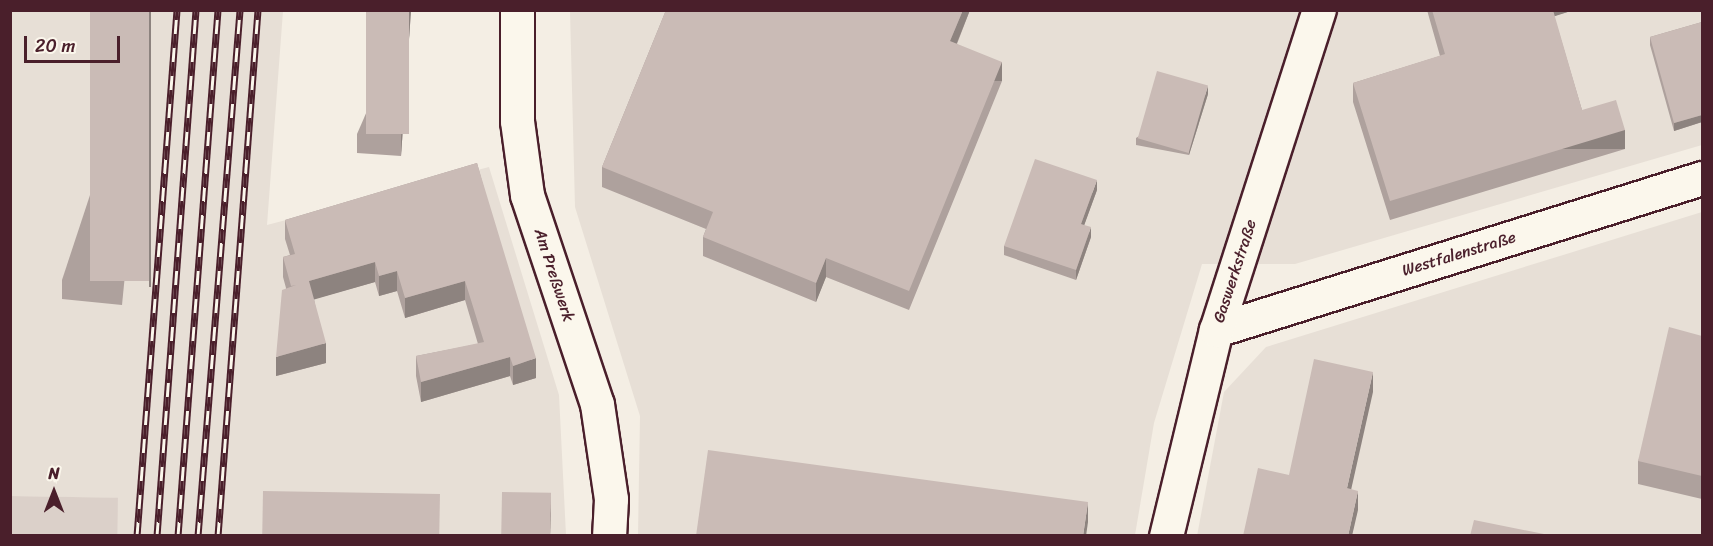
<!DOCTYPE html>
<meta charset="utf-8">
<style>
body{margin:0}
#map{position:relative;width:1713px;height:546px;overflow:hidden;background:#f4eee4;font-family:Sriracha,sans-serif}
div>[style]{position:absolute}
[style*='--x']{left:calc(var(--x)*1px);top:calc(var(--y)*1px);width:calc(var(--w)*1px);rotate:calc(var(--a)*1deg)}
.built>*{inset:0;background:#e7dfd6}
.green>*{inset:0;background:#dbd0c9;transform-origin:0 0}
.roads{filter:drop-shadow(2px 0 #4a1f2b) drop-shadow(-2px 0 #4a1f2b) drop-shadow(0 2px #4a1f2b) drop-shadow(0 -2px #4a1f2b)}
.minor>*{height:33px;margin:-16.5px;padding:0 16.5px;transform-origin:16.5px;border-radius:16.5px;background:#fbf7ec}
.rail>*{height:7px;margin-top:-3.5px;transform-origin:0;background:repeating-linear-gradient(90deg,#fbf7ec 0 14px,#4a1f2b 0 28px);box-sizing:border-box;border-block:2px solid #4a1f2b}
.wall>*{inset:0;background:#aea19d}
.shaded-wall>*{inset:0;background:#8d837f;transform-origin:0 0}
.building>*{inset:0;background:#cabbb6;transform-origin:0 0}
span{translate:-50% -50%;white-space:nowrap;text-align:center;line-height:1.15;-webkit-text-stroke:6px #fbf7ec;paint-order:stroke}
.street-label{font-size:16px;color:#4a1f2b}
.frame{position:absolute;inset:0;border:12px solid #4a1f2b;pointer-events:none}
.north{position:absolute;left:24px;top:462px;width:60px;height:60px;-webkit-text-stroke:4px #fbf7ec;paint-order:stroke;rotate:0deg;font-size:16px;font-weight:700;line-height:24px;text-align:center;color:#4a1f2b}
.north::after{content:'';display:block;margin:auto;width:21px;height:27px;background:#4a1f2b;clip-path:polygon(50% 0,100% 100%,50% 72%,0 100%)}
.scale{position:absolute;left:24px;top:36px;width:96px;height:27px;box-sizing:border-box;border:3px solid #4a1f2b;border-top:0;padding-left:8px;font-size:18px;line-height:21px;white-space:nowrap;color:#4a1f2b;-webkit-text-stroke:4px #fbf7ec;paint-order:stroke}
</style>
<div id="map">
<div class="built">
<div style="clip-path:polygon(10px 11px,283px 11px,267px 225px,489px 167px,559px 395px,566px 535px,115px 535px,118px 498px,11px 496px)"></div>
<div style="clip-path:polygon(570px 11px,1702px 11px,1702px 145px,1295px 264px,1202px 264px,1154px 423px,1135px 535px,638px 535px,640px 416px,575px 207px)"></div>
<div style="clip-path:polygon(1702px 212px,1702px 535px,1197px 536px,1224px 392px,1266px 347px)"></div>
</div>
<div class="green">
<div style="left:11px;top:496px;width:107px;height:39px;rotate:1deg"></div>
</div>
<div class="roads">
<div class="minor">
<div style="--x:517;--y:10;--w:111;--a:90"></div>
<div style="--x:517;--y:121;--w:75;--a:82.3"></div>
<div style="--x:527;--y:195;--w:220;--a:71.5"></div>
<div style="--x:597;--y:404;--w:96;--a:81.6"></div>
<div style="--x:611;--y:499;--w:37;--a:93"></div>
<div style="--x:1216;--y:330;--w:509;--a:-17.37"></div>
<div style="--x:1166;--y:536;--w:212;--a:-76.4"></div>
<div style="--x:1216;--y:330;--w:336;--a:-72.2"></div>
</div>
</div>
<div class="rail">
<div style="--x:137;--y:536;--w:528;--a:-85.65"></div>
<div style="--x:157;--y:536;--w:527;--a:-85.76"></div>
<div style="--x:178;--y:536;--w:528;--a:-85.65"></div>
<div style="--x:198;--y:536;--w:528;--a:-85.43"></div>
<div style="--x:218;--y:536;--w:528;--a:-85.65"></div>
</div>
<div class="wall">
<div style="clip-path:polygon(151px 10px,122px 305px,62px 299px,62px 280px)"></div>
<div style="clip-path:polygon(411px 10px,401px 156px,357px 153px,357px 134px)"></div>
<div style="clip-path:polygon(666px 10px,970px 10px,957px 44px,1002px 81px,909px 310px,826px 277px,816px 302px,703px 256px,703px 237px,706px 229px,602px 187px,602px 167px)"></div>
<div style="clip-path:polygon(1427px 10px,1574px 10px,1554px 16px,1582px 110px,1625px 149px,1390px 220px,1353px 102px,1353px 83px,1440px 56px)"></div>
<div style="clip-path:polygon(1702px 22px,1702px 122px,1674px 131px,1650px 45px,1650px 37px)"></div>
<div style="clip-path:polygon(1208px 94px,1189px 155px,1136px 145px,1136px 138px)"></div>
<div style="clip-path:polygon(477px 163px,536px 378px,513px 385px,510px 376px,421px 402px,416px 376px,416px 356px,478px 344px,465px 300px,405px 318px,397px 291px,379px 296px,375px 282px,314px 299px,326px 363px,276px 376px,286px 288px,283px 277px,283px 257px,290px 255px,285px 239px,285px 220px)"></div>
<div style="clip-path:polygon(1097px 190px,1084px 225px,1091px 237px,1076px 280px,1004px 255px,1004px 246px)"></div>
<div style="clip-path:polygon(1702px 336px,1702px 499px,1638px 484px,1638px 461px)"></div>
</div>
<div class="shaded-wall">
<div style="left:149px;top:10px;width:2px;height:277px"></div>
<div style="clip-path:polygon(409px 10px,411px 10px,401px 156px,401px 137px)"></div>
<div style="clip-path:polygon(963px 10px,970px 10px,950px 60px,950px 41px)"></div>
<div style="clip-path:polygon(1549px 10px,1574px 10px,1549px 18px)"></div>
<div style="left:1002px;top:62px;width:19px;height:247px;rotate:90deg"></div>
<div style="clip-path:polygon(1208px 86px,1208px 94px,1189px 155px,1189px 147px)"></div>
<div style="clip-path:polygon(1702px 115px,1702px 122px,1674px 131px,1674px 123px)"></div>
<div style="left:1625px;top:130px;width:19px;height:245px;rotate:90deg"></div>
<div style="clip-path:polygon(1097px 180px,1097px 190px,1081px 234px,1081px 224px)"></div>
<div style="clip-path:polygon(1091px 227px,1091px 237px,1076px 280px,1076px 270px)"></div>
<div style="clip-path:polygon(826px 258px,826px 277px,816px 302px,816px 283px)"></div>
<div style="clip-path:polygon(375px 262px,375px 282px,309px 301px,309px 281px)"></div>
<div style="clip-path:polygon(397px 271px,397px 291px,379px 296px,379px 276px)"></div>
<div style="clip-path:polygon(465px 281px,465px 300px,405px 318px,405px 298px)"></div>
<div style="clip-path:polygon(326px 343px,326px 363px,276px 376px,276px 357px)"></div>
<div style="clip-path:polygon(510px 357px,510px 376px,421px 402px,421px 382px)"></div>
<div style="clip-path:polygon(536px 358px,536px 378px,513px 385px,513px 366px)"></div>
<div style="clip-path:polygon(1373px 372px,1373px 392px,1347px 508px,1347px 488px)"></div>
<div style="clip-path:polygon(1358px 491px,1358px 510px,1352px 536px,1348px 536px)"></div>
<div style="clip-path:polygon(551px 493px,551px 514px,550px 536px,549px 536px)"></div>
<div style="clip-path:polygon(1088px 502px,1088px 522px,1086px 536px,1083px 536px)"></div>
</div>
<div class="building">
<div style="left:90px;top:10px;width:59px;height:271px"></div>
<div style="left:366px;top:10px;width:43px;height:124px"></div>
<div style="clip-path:polygon(666px 10px,963px 10px,950px 41px,1002px 62px,909px 291px,826px 258px,816px 283px,703px 237px,713px 212px,602px 167px)"></div>
<div style="clip-path:polygon(1432px 10px,1553px 10px,1582px 110px,1616px 100px,1625px 130px,1390px 201px,1353px 83px,1445px 54px)"></div>
<div style="clip-path:polygon(1702px 22px,1702px 115px,1674px 123px,1650px 37px)"></div>
<div style="left:1157px;top:71px;width:53px;height:70px;rotate:16deg"></div>
<div style="clip-path:polygon(1035px 159px,1097px 180px,1081px 224px,1091px 227px,1076px 270px,1004px 246px)"></div>
<div style="clip-path:polygon(477px 163px,536px 358px,513px 366px,510px 357px,421px 382px,416px 356px,484px 342px,465px 281px,405px 298px,397px 271px,379px 276px,375px 262px,309px 281px,326px 343px,276px 357px,282px 290px,296px 285px,291px 286px,283px 257px,295px 254px,285px 220px)"></div>
<div style="clip-path:polygon(1669px 327px,1702px 336px,1702px 476px,1638px 461px)"></div>
<div style="clip-path:polygon(1314px 359px,1373px 372px,1347px 488px,1358px 491px,1348px 536px,1243px 536px,1258px 468px,1289px 475px)"></div>
<div style="clip-path:polygon(708px 450px,1088px 502px,1083px 536px,696px 536px)"></div>
<div style="left:263px;top:491px;width:177px;height:45px;rotate:1deg"></div>
<div style="left:502px;top:492px;width:49px;height:44px;rotate:1deg"></div>
<div style="clip-path:polygon(1474px 520px,1554px 536px,1470px 536px)"></div>
</div>
<div class="street-label">
<span style="left:1459px;top:254px;rotate:-17deg">Westfalenstraße</span>
<span style="left:1235px;top:271px;rotate:-72deg">Gaswerkstraße</span>
<span style="left:554px;top:275px;rotate:72deg">Am Preßwerk</span>
</div>
<div class="frame"></div>
<div class="north">N</div>
<div class="scale">20 m</div>
</div>
